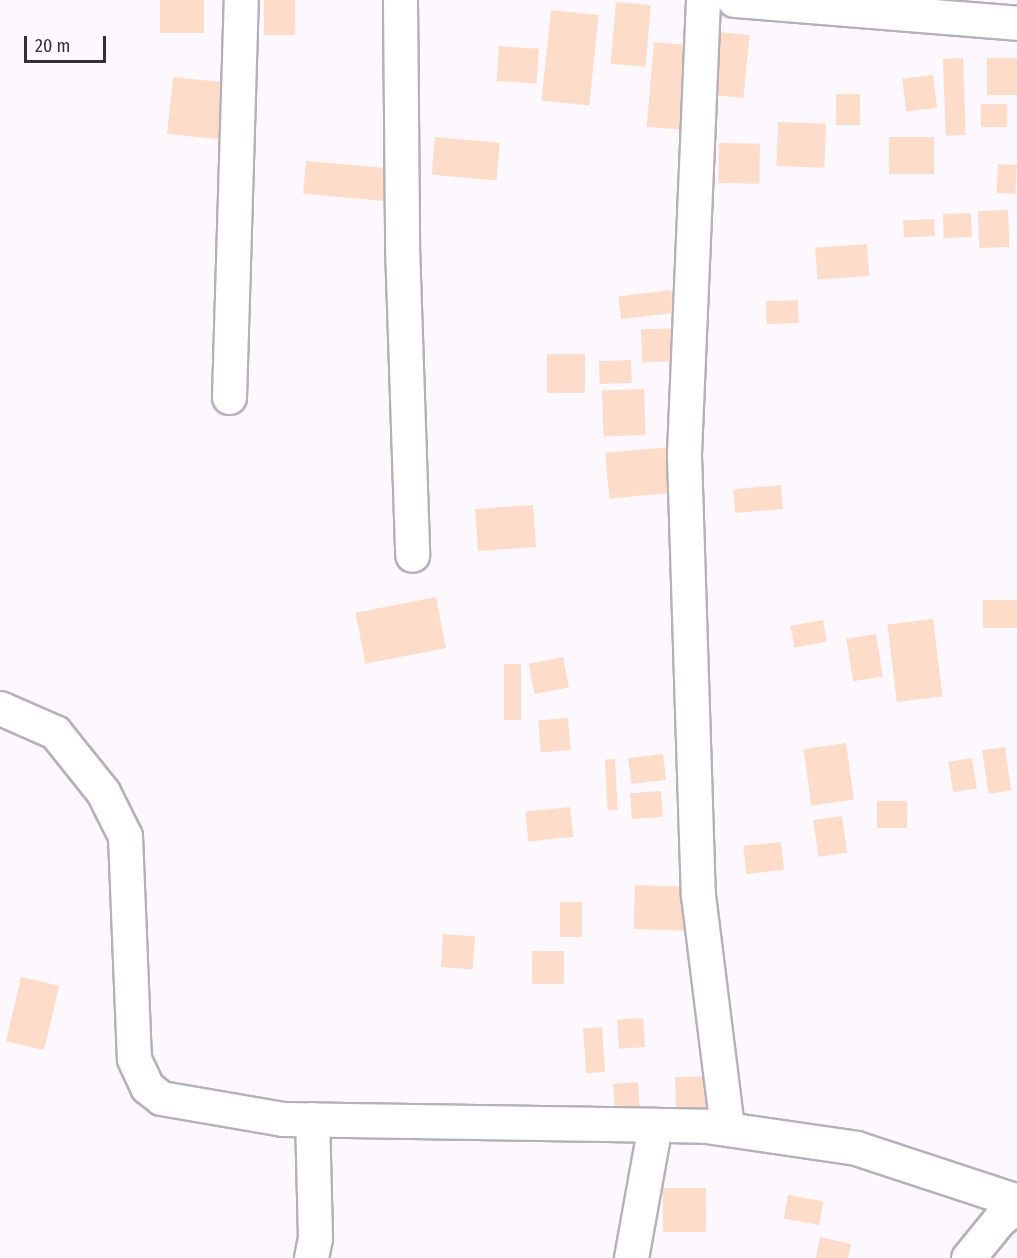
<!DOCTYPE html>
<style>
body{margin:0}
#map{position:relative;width:1017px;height:1258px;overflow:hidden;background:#fdf7fe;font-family:"Fira Sans Condensed",sans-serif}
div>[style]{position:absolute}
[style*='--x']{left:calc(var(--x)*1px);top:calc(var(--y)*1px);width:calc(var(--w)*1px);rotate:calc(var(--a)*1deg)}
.building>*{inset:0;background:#fddcca;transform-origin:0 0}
.roads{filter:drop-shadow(2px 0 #b6b0b8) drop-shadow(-2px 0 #b6b0b8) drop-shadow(0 2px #b6b0b8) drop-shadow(0 -2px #b6b0b8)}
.street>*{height:33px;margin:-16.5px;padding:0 16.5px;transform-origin:16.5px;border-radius:16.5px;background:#fff}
.secondary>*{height:33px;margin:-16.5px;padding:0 16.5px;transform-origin:16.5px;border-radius:16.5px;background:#fff}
span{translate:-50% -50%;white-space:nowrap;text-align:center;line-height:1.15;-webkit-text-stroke:4.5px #fdf7fe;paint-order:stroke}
.scale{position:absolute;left:24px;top:36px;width:82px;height:27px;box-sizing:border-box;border:3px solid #323033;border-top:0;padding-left:8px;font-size:18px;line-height:21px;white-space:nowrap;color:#323033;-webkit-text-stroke:4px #fdf7fe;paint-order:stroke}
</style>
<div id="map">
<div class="building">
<div style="left:160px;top:0;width:44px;height:33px"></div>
<div style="left:264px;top:0;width:31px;height:35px"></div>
<div style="left:616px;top:2px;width:35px;height:62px;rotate:5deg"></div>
<div style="left:551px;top:10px;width:48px;height:91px;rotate:6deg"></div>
<div style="left:709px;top:31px;width:41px;height:63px;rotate:6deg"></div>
<div style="left:654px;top:42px;width:42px;height:85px;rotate:5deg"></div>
<div style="left:499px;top:46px;width:40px;height:35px;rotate:4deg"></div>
<div style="left:963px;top:58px;width:77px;height:20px;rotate:88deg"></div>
<div style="left:987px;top:58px;width:30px;height:37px"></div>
<div style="left:933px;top:75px;width:33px;height:31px;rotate:83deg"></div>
<div style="left:173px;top:77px;width:62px;height:57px;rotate:6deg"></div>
<div style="left:836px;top:94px;width:24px;height:31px"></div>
<div style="left:981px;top:104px;width:26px;height:23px"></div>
<div style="left:778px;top:122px;width:48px;height:44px;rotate:2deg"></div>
<div style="left:435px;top:137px;width:65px;height:38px;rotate:5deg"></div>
<div style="left:934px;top:137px;width:37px;height:45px;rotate:90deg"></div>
<div style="left:719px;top:143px;width:41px;height:40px;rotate:1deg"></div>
<div style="left:306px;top:161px;width:88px;height:33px;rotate:5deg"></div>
<div style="left:998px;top:164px;width:19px;height:29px;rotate:3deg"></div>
<div style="left:1008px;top:210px;width:37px;height:30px;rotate:88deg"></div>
<div style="left:971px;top:213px;width:24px;height:28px;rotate:88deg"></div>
<div style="left:934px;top:219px;width:17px;height:31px;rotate:87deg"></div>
<div style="left:867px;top:244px;width:32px;height:52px;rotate:86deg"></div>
<div style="left:671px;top:290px;width:23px;height:53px;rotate:83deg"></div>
<div style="left:798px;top:300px;width:23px;height:32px;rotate:88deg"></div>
<div style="left:681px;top:328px;width:33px;height:40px;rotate:88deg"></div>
<div style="left:547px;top:354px;width:38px;height:39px"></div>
<div style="left:631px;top:360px;width:23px;height:32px;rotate:88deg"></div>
<div style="left:644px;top:389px;width:46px;height:42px;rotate:88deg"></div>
<div style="left:670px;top:447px;width:46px;height:65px;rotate:85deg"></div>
<div style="left:781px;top:485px;width:24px;height:48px;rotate:85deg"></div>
<div style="left:533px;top:505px;width:42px;height:58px;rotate:86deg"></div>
<div style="left:436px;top:597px;width:52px;height:82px;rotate:79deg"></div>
<div style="left:1017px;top:600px;width:28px;height:34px;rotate:90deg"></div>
<div style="left:933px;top:619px;width:78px;height:46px;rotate:83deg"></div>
<div style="left:823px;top:620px;width:22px;height:33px;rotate:80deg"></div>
<div style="left:876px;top:634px;width:43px;height:30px;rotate:81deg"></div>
<div style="left:563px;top:657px;width:31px;height:35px;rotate:79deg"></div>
<div style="left:504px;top:664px;width:17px;height:56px"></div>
<div style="left:568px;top:718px;width:32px;height:30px;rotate:85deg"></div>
<div style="left:846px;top:743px;width:57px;height:43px;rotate:82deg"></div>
<div style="left:1005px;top:747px;width:44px;height:23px;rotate:82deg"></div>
<div style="left:663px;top:754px;width:26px;height:35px;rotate:83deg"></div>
<div style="left:972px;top:758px;width:31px;height:24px;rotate:81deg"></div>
<div style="left:615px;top:759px;width:51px;height:10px;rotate:87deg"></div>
<div style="left:661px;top:791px;width:26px;height:31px;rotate:86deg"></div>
<div style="left:877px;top:801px;width:30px;height:27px"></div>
<div style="left:570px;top:807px;width:30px;height:45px;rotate:84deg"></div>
<div style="left:842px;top:816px;width:37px;height:29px;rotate:82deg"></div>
<div style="left:781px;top:842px;width:28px;height:38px;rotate:84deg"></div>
<div style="left:635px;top:885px;width:53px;height:44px;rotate:2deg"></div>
<div style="left:560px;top:902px;width:22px;height:35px"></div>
<div style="left:443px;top:934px;width:32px;height:33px;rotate:4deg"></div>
<div style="left:532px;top:951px;width:32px;height:33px"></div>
<div style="left:21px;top:977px;width:39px;height:66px;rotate:13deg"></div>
<div style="left:643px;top:1018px;width:29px;height:26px;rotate:86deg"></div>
<div style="left:602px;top:1027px;width:45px;height:19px;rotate:86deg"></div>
<div style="left:709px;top:1076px;width:34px;height:34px;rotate:88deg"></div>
<div style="left:638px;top:1082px;width:27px;height:25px;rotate:86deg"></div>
<div style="left:663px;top:1188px;width:43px;height:44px"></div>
<div style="left:788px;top:1195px;width:36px;height:24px;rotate:10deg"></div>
<div style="clip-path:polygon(820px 1237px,851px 1244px,848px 1258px,816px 1258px)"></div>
</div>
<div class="roads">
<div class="street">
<div style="--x:400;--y:0;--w:246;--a:89.5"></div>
<div style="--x:402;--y:246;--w:309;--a:88.1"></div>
<div style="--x:703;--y:0;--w:455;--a:92.4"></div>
<div style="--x:684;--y:455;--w:440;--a:88.2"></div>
<div style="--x:698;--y:895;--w:235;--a:82.9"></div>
<div style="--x:229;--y:397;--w:397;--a:-88.3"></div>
<div style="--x:0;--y:708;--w:60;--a:23.6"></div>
<div style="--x:55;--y:732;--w:77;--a:51.3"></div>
<div style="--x:103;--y:792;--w:49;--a:63.4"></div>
<div style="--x:125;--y:836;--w:223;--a:87.7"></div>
<div style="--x:134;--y:1059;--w:31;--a:65"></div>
<div style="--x:147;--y:1087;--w:18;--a:38"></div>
<div style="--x:161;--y:1098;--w:124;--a:9.8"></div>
<div style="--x:283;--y:1119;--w:423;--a:0.9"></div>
<div style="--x:706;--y:1126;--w:152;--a:8.3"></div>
<div style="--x:856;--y:1148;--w:169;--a:18.2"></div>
<div style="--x:311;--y:1258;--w:20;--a:-79"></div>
<div style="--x:315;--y:1238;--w:119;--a:-91.4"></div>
<div style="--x:631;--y:1258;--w:135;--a:-79.8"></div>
</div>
<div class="secondary">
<div style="--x:734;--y:0;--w:284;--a:4.6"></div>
<div style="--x:968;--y:1258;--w:49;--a:-50.8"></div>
<div style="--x:999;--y:1220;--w:23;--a:-38"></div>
</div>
</div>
<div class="scale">20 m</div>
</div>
